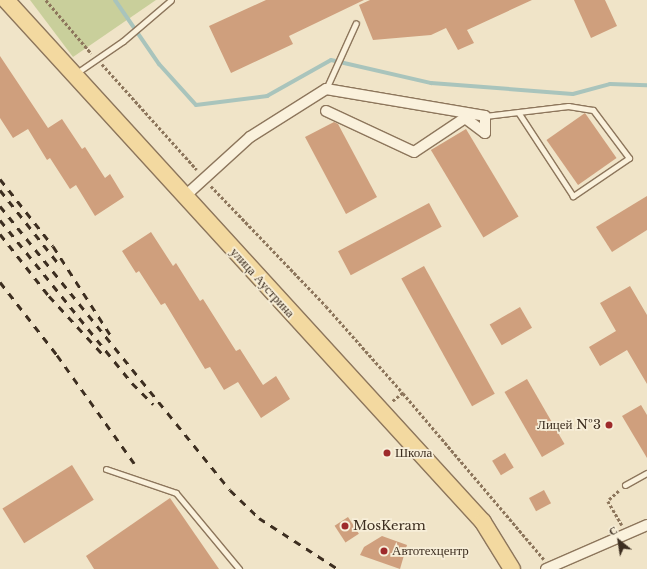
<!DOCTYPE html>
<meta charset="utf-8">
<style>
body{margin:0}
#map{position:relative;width:647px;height:569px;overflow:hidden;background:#f0e4c8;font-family:"Libre Baskerville",serif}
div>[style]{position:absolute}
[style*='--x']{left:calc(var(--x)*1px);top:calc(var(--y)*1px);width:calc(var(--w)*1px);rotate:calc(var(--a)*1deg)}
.green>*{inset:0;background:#c9cf9b}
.stream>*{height:4px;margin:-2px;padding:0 2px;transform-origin:2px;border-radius:2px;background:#a9c4bc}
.building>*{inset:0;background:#cf9f7d;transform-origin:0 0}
.path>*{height:2.5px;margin-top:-1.25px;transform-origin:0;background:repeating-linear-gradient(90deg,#8d765c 0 3px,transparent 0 5px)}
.roads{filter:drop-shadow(1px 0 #8d765c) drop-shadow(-1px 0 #8d765c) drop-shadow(0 1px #8d765c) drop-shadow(0 -1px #8d765c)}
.service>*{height:5px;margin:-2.5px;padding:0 2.5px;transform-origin:2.5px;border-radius:2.5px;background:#faf1dc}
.minor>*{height:10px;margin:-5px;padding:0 5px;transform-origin:5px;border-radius:5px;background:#faf1dc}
.primary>*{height:16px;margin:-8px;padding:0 8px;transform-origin:8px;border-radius:8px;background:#f3d9a0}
.rail>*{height:3px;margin-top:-1.5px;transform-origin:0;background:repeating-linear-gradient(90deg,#3d2e20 0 7px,transparent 0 14px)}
.dots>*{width:11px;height:11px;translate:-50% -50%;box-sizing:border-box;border:2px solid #f7eed8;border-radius:50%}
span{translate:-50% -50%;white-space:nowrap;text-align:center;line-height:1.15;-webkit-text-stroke:3.5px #f7eed8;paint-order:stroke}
.street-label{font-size:13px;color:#3d2e20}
.poi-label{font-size:13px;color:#3d2e20}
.right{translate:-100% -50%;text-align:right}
.left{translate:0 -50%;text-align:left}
.north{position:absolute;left:599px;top:521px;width:40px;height:40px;-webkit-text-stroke:3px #f7eed8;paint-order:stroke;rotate:330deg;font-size:11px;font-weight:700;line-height:16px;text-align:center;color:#3d2e20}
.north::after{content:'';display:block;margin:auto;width:14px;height:18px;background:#3d2e20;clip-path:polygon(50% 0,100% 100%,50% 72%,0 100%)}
</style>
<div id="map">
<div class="green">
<div style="clip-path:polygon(30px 0,156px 0,73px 57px)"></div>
</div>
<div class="stream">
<div style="--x:115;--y:0;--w:78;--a:55.5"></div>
<div style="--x:159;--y:64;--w:55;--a:47.9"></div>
<div style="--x:196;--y:105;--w:72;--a:-7.2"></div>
<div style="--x:267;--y:96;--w:73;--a:-29.4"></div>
<div style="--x:331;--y:60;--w:103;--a:13"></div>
<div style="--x:431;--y:83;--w:142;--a:4.4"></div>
<div style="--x:573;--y:94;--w:38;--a:-15"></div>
<div style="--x:610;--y:84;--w:37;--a:2"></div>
</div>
<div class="building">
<div style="clip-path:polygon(266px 0,364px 0,289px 36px,293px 44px,231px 73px,209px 26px)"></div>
<div style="clip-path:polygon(370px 0,532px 0,467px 30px,474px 43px,458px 50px,446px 28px,431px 35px,373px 40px,359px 5px)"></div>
<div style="clip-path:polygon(574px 0,605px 0,617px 26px,591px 38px)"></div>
<div style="clip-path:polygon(0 56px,48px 128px,62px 119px,82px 149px,85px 147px,105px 178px,110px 174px,124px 197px,95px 216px,76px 185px,70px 189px,50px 158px,47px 160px,28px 129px,13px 138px,0 118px)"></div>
<div style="left:585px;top:113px;width:55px;height:47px;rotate:55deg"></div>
<div style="clip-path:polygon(334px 122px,338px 124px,377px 197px,346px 214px,305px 137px)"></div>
<div style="left:466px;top:129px;width:102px;height:41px;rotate:59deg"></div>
<div style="clip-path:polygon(647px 196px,647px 230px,612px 252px,596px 227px)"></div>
<div style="left:429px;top:203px;width:27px;height:103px;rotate:62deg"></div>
<div style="clip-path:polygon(151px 232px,173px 266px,176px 263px,200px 301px,203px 299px,236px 351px,240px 349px,263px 385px,276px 376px,290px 399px,261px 418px,238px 382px,224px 390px,210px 367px,205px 369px,165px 303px,161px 305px,139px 271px,136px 273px,122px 251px)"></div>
<div style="left:424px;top:266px;width:146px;height:26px;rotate:61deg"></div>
<div style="clip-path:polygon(630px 286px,647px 315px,647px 384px,627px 350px,600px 366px,589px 347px,616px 331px,600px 303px)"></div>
<div style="left:520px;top:307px;width:24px;height:35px;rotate:60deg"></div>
<div style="left:527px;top:379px;width:75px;height:26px;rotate:60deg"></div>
<div style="clip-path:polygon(641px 405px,647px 415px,647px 458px,622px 416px)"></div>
<div style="left:505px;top:453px;width:17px;height:15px;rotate:59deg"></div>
<div style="left:72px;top:465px;width:41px;height:82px;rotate:58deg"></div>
<div style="left:544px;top:490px;width:15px;height:17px;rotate:62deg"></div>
<div style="clip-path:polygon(170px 498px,219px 569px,94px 569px,86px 556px)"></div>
<div style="left:348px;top:517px;width:20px;height:16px;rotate:57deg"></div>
<div style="clip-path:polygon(382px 536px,407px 545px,400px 569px,360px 555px,364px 547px)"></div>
</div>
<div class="path">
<div style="--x:46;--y:0;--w:70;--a:49.7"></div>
<div style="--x:102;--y:64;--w:142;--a:48.1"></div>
<div style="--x:211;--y:186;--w:166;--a:46.2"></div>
<div style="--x:326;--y:306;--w:116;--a:48.5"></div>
<div style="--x:403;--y:393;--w:14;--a:141"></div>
<div style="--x:403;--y:393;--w:218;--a:49.7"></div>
<div style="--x:619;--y:491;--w:15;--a:138"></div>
<div style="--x:608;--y:501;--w:28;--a:60"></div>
</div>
<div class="roads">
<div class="service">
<div style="--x:75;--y:74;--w:58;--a:-34.5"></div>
<div style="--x:123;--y:41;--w:63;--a:-40.5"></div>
<div style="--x:326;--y:89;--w:72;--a:-65.6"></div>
<div style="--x:485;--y:116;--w:84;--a:-6.9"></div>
<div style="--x:568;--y:106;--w:25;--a:9"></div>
<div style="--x:593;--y:110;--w:60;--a:53.1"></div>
<div style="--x:629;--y:158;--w:68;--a:145.8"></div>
<div style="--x:573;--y:196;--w:100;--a:-123.2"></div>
<div style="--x:106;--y:469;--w:74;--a:18.9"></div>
<div style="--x:176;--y:493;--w:99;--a:50.3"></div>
<div style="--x:625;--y:485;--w:25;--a:-29"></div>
</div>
<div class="minor">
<div style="--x:184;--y:197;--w:89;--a:-42.3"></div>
<div style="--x:250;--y:137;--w:90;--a:-32.3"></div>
<div style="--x:326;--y:89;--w:161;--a:9.6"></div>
<div style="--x:485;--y:116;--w:17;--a:90"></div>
<div style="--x:485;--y:133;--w:25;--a:-143"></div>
<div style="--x:465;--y:118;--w:61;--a:146.3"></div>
<div style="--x:414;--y:152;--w:97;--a:-155"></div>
<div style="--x:546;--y:569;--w:110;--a:-23.5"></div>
</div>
<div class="primary">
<div style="--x:6;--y:0;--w:707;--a:47.58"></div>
<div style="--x:483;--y:522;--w:55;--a:58.3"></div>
</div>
</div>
<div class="rail">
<div style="--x:0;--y:179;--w:85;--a:51.7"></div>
<div style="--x:53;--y:246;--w:111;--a:57.2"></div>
<div style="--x:0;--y:190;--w:98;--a:51.6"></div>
<div style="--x:0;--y:206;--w:365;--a:51"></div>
<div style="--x:230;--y:490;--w:40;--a:44"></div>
<div style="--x:259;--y:518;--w:94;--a:32.8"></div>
<div style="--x:0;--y:220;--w:210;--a:51"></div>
<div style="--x:132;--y:383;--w:30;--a:45"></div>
<div style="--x:0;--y:234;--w:79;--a:51.7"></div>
<div style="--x:49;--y:296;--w:83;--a:47.4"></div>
<div style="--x:0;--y:282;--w:93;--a:52"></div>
<div style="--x:57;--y:355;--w:133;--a:54.5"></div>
</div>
<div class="dots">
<div style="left:609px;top:425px;background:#9e2a2b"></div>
<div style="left:387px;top:453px;background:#9e2a2b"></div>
<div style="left:345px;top:526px;background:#9e2a2b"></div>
<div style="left:384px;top:551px;background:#9e2a2b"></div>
</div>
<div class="street-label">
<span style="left:262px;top:283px;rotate:48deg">улица Аустрина</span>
</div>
<div class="poi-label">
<span class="right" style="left:601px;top:425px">Лицей №3</span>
<span class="left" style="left:395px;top:453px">Школа</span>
<span class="left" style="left:353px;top:526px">MosKeram</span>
<span class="left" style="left:392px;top:551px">Автотехцентр</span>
</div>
<div class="north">С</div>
</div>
